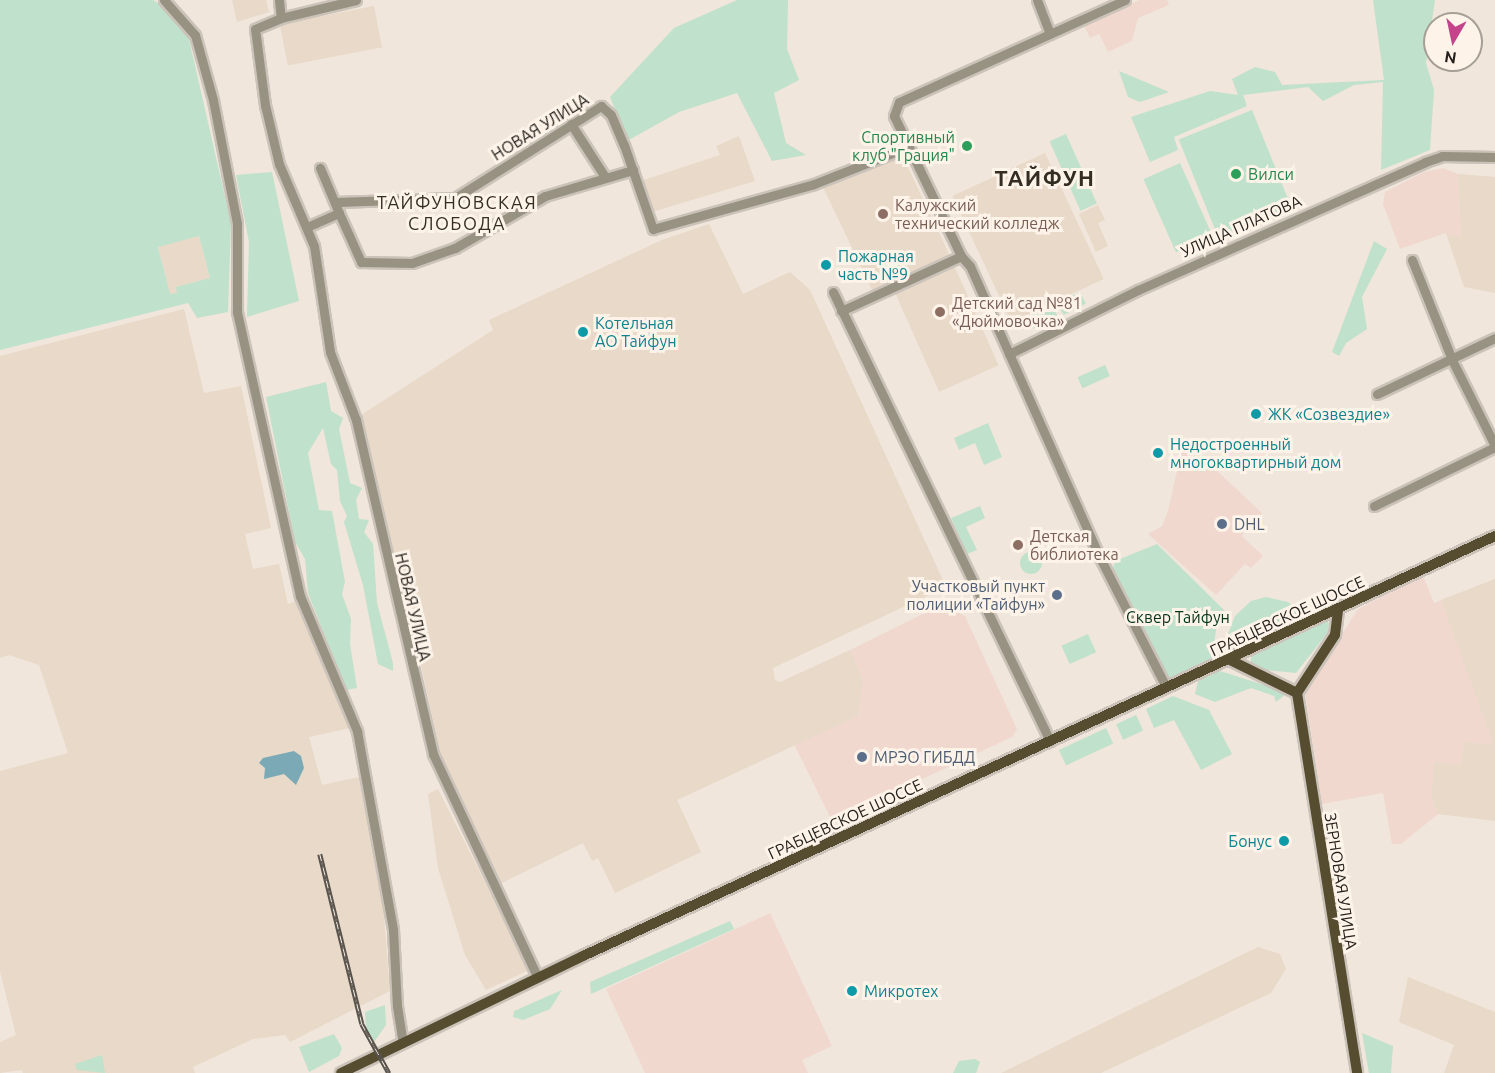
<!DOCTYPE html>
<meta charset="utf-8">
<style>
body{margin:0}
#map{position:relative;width:1495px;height:1073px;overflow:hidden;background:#f0e6db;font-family:Ubuntu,sans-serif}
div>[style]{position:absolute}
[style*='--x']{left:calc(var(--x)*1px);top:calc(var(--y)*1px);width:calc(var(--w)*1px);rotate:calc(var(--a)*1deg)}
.commercial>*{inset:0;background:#f0d8cf}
.built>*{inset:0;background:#e8d9c8;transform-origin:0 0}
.green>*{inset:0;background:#c0e1cb;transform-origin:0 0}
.round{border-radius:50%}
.water>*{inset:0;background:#7baab6}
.roads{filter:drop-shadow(2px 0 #cbc3b9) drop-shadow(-2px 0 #cbc3b9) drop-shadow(0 2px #cbc3b9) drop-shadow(0 -2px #cbc3b9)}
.minor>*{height:9px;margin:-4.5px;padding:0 4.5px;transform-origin:4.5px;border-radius:4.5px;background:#979282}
.major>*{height:10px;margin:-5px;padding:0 5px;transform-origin:5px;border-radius:5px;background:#564d30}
.rail>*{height:4.5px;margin-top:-2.25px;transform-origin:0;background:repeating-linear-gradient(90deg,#fdf3e8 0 7px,#58534d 0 14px);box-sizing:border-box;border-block:2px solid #58534d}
.dots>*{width:16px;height:16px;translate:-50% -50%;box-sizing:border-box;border:3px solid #fdf3e8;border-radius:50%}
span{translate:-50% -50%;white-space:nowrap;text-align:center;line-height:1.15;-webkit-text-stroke:6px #fdf3e8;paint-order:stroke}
.street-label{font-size:16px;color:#24211d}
.leisure-label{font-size:16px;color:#27864d}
.right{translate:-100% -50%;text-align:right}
.left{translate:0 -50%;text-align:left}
.education-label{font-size:16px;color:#785e54}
.culture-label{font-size:16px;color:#0d838f}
.service-label{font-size:16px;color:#4e5e75}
.park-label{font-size:16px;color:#04341c}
.neighbourhood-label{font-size:18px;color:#342d24;letter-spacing:1.5px}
.district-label{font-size:22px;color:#342d24;font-weight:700;letter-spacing:1.5px}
.north{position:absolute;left:1423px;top:12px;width:60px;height:60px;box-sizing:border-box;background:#fdf3e8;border:2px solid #a69f97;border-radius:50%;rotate:189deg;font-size:16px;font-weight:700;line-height:24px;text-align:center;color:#24211d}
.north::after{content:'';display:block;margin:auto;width:21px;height:27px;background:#c5438b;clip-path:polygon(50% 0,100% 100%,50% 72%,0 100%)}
</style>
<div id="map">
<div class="commercial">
<div style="clip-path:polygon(1140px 0,1167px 0,1169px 5px,1138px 18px,1132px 41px,1108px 52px,1099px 34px,1090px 38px,1083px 24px)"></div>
<div style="clip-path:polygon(1443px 168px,1458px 174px,1461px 239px,1446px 233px,1400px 249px,1383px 204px,1385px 192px,1424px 172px)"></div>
<div style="clip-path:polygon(1184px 440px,1262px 513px,1242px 536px,1263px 556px,1251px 568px,1245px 564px,1216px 595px,1148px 534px,1162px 526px,1168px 511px)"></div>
<div style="clip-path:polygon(1423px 576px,1434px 603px,1441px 600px,1461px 647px,1494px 746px,1464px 742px,1461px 765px,1432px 797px,1438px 814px,1401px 844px,1392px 844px,1383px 793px,1322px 804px,1305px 692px,1358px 609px)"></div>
<div style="clip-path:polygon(943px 604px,965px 616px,1017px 729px,1012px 737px,839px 818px,830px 817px,794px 744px,858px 716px,863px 680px,850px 650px)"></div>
<div style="clip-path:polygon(770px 913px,832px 1046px,802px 1060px,808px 1073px,645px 1073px,606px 989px)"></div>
</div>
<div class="built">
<div style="clip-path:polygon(232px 0,266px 0,269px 12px,237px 22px)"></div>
<div style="left:374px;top:6px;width:42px;height:96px;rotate:79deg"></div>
<div style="clip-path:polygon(739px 136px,755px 181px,652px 212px,641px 181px,720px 155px,716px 146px)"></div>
<div style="left:1045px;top:153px;width:139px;height:102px;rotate:65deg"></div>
<div style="clip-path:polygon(904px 159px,950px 256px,873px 292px,823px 187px,883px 161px)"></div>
<div style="clip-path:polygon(1458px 174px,1495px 177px,1495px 293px,1464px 287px,1446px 233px,1461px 238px)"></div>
<div style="clip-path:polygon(1098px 205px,1105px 220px,1098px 223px,1108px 246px,1096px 252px,1079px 214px)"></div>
<div style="clip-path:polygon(709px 224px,743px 294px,790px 272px,810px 290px,946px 587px,773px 668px,775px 680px,780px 682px,850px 650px,863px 680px,858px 716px,677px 800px,701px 852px,615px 893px,598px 858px,592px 861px,583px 843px,500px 884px,444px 770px,421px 665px,415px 663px,361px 415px,493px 330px,489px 320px,662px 240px)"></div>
<div style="clip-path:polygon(199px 236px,210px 278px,177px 287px,178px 293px,170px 295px,158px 246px)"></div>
<div style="left:953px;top:263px;width:112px;height:65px;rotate:66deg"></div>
<div style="clip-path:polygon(184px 309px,204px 393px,241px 386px,271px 528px,245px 534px,253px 569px,279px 564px,288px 604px,296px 601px,350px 728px,309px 737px,322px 785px,359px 777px,383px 905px,390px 991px,290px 1042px,285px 1035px,253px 1039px,193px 1067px,195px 1073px,23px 1073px,22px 1070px,0 1073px,0 1042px,16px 1035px,0 971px,0 771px,68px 753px,39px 665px,9px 655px,0 658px,0 356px)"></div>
<div style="clip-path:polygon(1495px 579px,1495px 821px,1438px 814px,1432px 797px,1434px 762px,1461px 765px,1464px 742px,1494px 745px,1441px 600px)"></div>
<div style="clip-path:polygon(438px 789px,529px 970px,486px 990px,465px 955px,438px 868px,428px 794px)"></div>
<div style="clip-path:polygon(1258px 947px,1280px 954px,1286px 969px,1271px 993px,1101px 1073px,1001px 1073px)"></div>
<div style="clip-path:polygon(1408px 977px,1495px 1012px,1495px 1073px,1444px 1073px,1454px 1045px,1399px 1022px)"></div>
</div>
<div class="green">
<div style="clip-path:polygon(evenodd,0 0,153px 0,166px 8px,188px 35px,231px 223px,228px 312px,197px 318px,188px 303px,0 350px,0 0,199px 236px,210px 278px,176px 287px,177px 293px,170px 294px,158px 247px,199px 236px)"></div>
<div style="clip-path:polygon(737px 0,788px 0,787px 49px,799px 80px,774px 93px,786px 143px,806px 155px,772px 161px,737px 93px,679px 112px,627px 141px,610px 97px,674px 28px)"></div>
<div style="clip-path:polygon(1373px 0,1435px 0,1426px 63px,1434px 90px,1430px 150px,1381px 170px,1383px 82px,1354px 85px,1323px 101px,1308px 87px,1243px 95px,1247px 106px,1174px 137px,1178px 150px,1150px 162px,1131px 117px,1210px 91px,1238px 95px,1232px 79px,1255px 67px,1275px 72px,1282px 85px,1384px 80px)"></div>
<div style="clip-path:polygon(1119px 71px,1169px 92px,1140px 102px,1128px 97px)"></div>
<div style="left:1252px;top:110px;width:107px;height:79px;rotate:68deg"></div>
<div style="left:1066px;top:134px;width:76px;height:18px;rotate:66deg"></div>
<div style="left:1180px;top:163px;width:80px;height:40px;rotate:66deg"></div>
<div style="clip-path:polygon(272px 172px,299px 301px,247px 317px,249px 242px,236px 175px)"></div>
<div style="clip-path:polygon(1374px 241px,1387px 249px,1362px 297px,1367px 329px,1346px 343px,1339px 356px,1332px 352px)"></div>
<div style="left:1080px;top:292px;width:13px;height:25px;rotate:63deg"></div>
<div style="left:1052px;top:305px;width:14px;height:26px;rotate:65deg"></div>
<div style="left:1105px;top:365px;width:12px;height:30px;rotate:66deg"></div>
<div style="clip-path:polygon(326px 382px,331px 411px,343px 418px,339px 429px,350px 483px,362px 488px,356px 500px,359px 519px,369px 520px,364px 532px,373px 544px,377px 603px,393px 663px,393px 671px,378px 664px,363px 585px,344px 522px,347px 516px,340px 501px,337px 470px,331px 464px,323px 428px,308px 453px,319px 510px,332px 511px,345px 582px,342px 594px,351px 619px,350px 644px,357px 688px,346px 690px,308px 593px,305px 559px,295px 542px,266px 397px)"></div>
<div style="clip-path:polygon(988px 423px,1002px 457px,984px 465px,975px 443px,959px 450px,954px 438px)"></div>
<div style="clip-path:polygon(980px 506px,985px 518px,966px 527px,977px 550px,967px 554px,951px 518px)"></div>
<div style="clip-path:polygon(1157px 544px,1225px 611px,1217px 623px,1212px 659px,1170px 679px,1161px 673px,1113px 568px,1115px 561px)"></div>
<div class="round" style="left:1020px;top:552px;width:22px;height:22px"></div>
<div style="clip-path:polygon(1266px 597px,1288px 602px,1303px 615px,1231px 649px,1228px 634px,1235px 616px,1251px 601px)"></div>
<div style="clip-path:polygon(1325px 621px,1329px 623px,1328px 632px,1296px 673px,1264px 670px,1251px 665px,1251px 656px)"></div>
<div style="left:1088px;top:634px;width:20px;height:29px;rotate:66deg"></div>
<div style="clip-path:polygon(1220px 671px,1280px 690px,1286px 694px,1276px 702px,1274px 696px,1251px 688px,1215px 702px,1195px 694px,1198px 681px)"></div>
<div style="clip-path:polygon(1173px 696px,1209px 710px,1232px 754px,1201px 770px,1174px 720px,1154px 728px,1146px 709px)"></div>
<div style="left:1136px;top:715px;width:17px;height:22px;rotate:65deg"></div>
<div style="left:1106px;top:728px;width:17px;height:52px;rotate:65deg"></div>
<div style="clip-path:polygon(730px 921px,734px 929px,591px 994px,590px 982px)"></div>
<div style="clip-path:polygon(562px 990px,550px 1009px,523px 1020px,513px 1017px,514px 1011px)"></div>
<div style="clip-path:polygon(385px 1005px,386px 1025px,374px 1042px,366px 1028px,365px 1012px)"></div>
<div style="clip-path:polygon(1362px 1033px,1393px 1046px,1391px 1073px,1369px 1073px)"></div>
<div style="clip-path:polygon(334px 1034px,342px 1048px,339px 1056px,309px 1072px,299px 1047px)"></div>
<div style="clip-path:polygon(102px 1055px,105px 1073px,77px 1070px,75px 1064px)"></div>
<div style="clip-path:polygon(975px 1059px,980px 1062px,976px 1073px,953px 1073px,959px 1061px)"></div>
</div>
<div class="water">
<div style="clip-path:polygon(294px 751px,301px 756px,304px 768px,296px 785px,284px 774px,264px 779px,265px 768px,259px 763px,263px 758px)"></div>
</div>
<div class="roads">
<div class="minor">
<div style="--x:164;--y:0;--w:47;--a:48.5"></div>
<div style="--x:195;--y:35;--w:67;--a:74.5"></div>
<div style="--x:213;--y:100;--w:126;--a:79"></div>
<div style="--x:237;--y:224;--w:88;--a:90"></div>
<div style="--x:237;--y:312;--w:291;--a:77.5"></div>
<div style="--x:300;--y:596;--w:147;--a:67.1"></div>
<div style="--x:357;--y:731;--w:202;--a:79.7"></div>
<div style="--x:393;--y:930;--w:76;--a:87"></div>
<div style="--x:397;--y:1006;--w:37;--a:81"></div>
<div style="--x:279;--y:0;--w:18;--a:84"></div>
<div style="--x:356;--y:0;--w:77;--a:166.5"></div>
<div style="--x:281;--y:18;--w:28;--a:157"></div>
<div style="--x:255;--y:29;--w:77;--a:82.5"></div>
<div style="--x:265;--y:105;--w:61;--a:76.7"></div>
<div style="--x:279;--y:164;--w:89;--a:66.9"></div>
<div style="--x:314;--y:246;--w:107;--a:81.4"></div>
<div style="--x:330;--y:352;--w:73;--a:69.1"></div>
<div style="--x:356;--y:420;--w:343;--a:77"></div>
<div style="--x:433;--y:754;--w:247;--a:64.9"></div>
<div style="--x:1037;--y:0;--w:36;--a:69"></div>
<div style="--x:1125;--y:0;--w:248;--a:155.7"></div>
<div style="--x:899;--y:102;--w:15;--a:110"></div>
<div style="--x:894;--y:116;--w:155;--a:64.4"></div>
<div style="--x:961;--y:256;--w:13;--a:48"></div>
<div style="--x:970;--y:266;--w:315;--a:66"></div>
<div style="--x:1098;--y:554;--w:149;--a:62.9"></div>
<div style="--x:571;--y:124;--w:63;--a:57.3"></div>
<div style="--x:336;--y:202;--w:119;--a:-1.9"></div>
<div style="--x:455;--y:198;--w:173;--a:-32.2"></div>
<div style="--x:601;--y:106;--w:13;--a:42"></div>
<div style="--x:611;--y:115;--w:33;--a:67"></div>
<div style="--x:624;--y:145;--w:89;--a:71"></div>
<div style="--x:653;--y:229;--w:167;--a:-15.6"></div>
<div style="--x:814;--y:184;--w:101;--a:-21.5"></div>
<div style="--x:339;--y:213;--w:54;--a:65.8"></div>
<div style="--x:361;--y:262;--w:51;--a:1.1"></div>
<div style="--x:412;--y:263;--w:46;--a:-19.2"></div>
<div style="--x:455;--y:248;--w:104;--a:-30"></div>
<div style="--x:545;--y:196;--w:92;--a:-16.5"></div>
<div style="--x:307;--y:227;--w:35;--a:-24"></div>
<div style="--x:339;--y:213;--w:49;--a:-112.9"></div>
<div style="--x:1412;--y:260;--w:110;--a:68.1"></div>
<div style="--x:1453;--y:362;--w:94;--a:63.4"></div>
<div style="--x:833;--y:292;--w:499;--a:64.2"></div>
<div style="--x:841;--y:311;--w:132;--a:-24.6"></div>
<div style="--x:1009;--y:354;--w:144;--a:-26.4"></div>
<div style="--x:1138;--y:290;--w:314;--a:-24"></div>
<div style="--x:1425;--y:162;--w:18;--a:-19"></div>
<div style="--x:1442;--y:156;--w:53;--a:1.1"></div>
<div style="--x:1377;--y:394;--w:131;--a:-25.4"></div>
<div style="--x:1374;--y:506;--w:135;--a:-26"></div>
</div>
<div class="major">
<div style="--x:1228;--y:659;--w:77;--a:26.2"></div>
<div style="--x:1297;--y:693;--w:385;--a:81"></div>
<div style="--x:1297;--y:693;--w:69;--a:-56.8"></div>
<div style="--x:1335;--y:635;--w:26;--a:-83"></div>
<div style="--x:341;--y:1073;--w:269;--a:-25.8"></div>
<div style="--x:583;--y:956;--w:1004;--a:-24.73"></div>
</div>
</div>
<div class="rail">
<div style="--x:320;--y:854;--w:175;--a:76.1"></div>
<div style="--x:362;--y:1024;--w:56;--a:61.1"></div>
</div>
<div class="dots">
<div style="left:967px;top:146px;background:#2e9e5b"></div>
<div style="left:1236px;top:174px;background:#2e9e5b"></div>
<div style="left:883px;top:214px;background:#8d6e63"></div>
<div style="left:826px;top:265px;background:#0f9aa8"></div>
<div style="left:940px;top:312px;background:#8d6e63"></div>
<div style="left:583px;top:332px;background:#0f9aa8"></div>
<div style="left:1256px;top:414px;background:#0f9aa8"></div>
<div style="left:1158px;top:453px;background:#0f9aa8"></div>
<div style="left:1222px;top:524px;background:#5c6f8a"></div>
<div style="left:1018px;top:545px;background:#8d6e63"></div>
<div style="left:1057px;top:595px;background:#5c6f8a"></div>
<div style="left:862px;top:757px;background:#5c6f8a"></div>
<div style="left:1284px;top:841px;background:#0f9aa8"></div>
<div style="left:852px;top:991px;background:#0f9aa8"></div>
</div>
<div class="street-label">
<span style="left:540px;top:127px;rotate:-32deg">НОВАЯ УЛИЦА</span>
<span style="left:1241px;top:226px;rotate:-24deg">УЛИЦА ПЛАТОВА</span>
<span style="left:413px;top:607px;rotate:77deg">НОВАЯ УЛИЦА</span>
<span style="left:1287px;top:616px;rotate:-25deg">ГРАБЦЕВСКОЕ ШОССЕ</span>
<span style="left:845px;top:819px;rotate:-25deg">ГРАБЦЕВСКОЕ ШОССЕ</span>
<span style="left:1341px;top:881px;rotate:81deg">ЗЕРНОВАЯ УЛИЦА</span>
</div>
<div class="leisure-label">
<span class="right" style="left:955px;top:146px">Спортивный<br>клуб "Грация"</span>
<span class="left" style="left:1248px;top:174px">Вилси</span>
</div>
<div class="education-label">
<span class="left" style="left:895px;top:214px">Калужский<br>технический колледж</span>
<span class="left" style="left:952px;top:312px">Детский сад №81<br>«Дюймовочка»</span>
<span class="left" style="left:1030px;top:545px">Детская<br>библиотека</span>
</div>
<div class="culture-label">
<span class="left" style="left:838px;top:265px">Пожарная<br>часть №9</span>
<span class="left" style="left:595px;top:332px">Котельная<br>АО Тайфун</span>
<span class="left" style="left:1268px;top:414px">ЖК «Созвездие»</span>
<span class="left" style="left:1170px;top:453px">Недостроенный<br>многоквартирный дом</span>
<span class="right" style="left:1272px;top:841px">Бонус</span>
<span class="left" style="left:864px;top:991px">Микротех</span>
</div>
<div class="service-label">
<span class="left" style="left:1234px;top:524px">DHL</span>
<span class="right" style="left:1045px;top:595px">Участковый пункт<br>полиции «Тайфун»</span>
<span class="left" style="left:874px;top:757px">МРЭО ГИБДД</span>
</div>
<div class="park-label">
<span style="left:1178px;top:617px">Сквер Тайфун</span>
</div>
<div class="neighbourhood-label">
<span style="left:457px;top:213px">ТАЙФУНОВСКАЯ<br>СЛОБОДА</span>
</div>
<div class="district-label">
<span style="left:1045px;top:178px">ТАЙФУН</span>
</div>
<div class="north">N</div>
</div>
